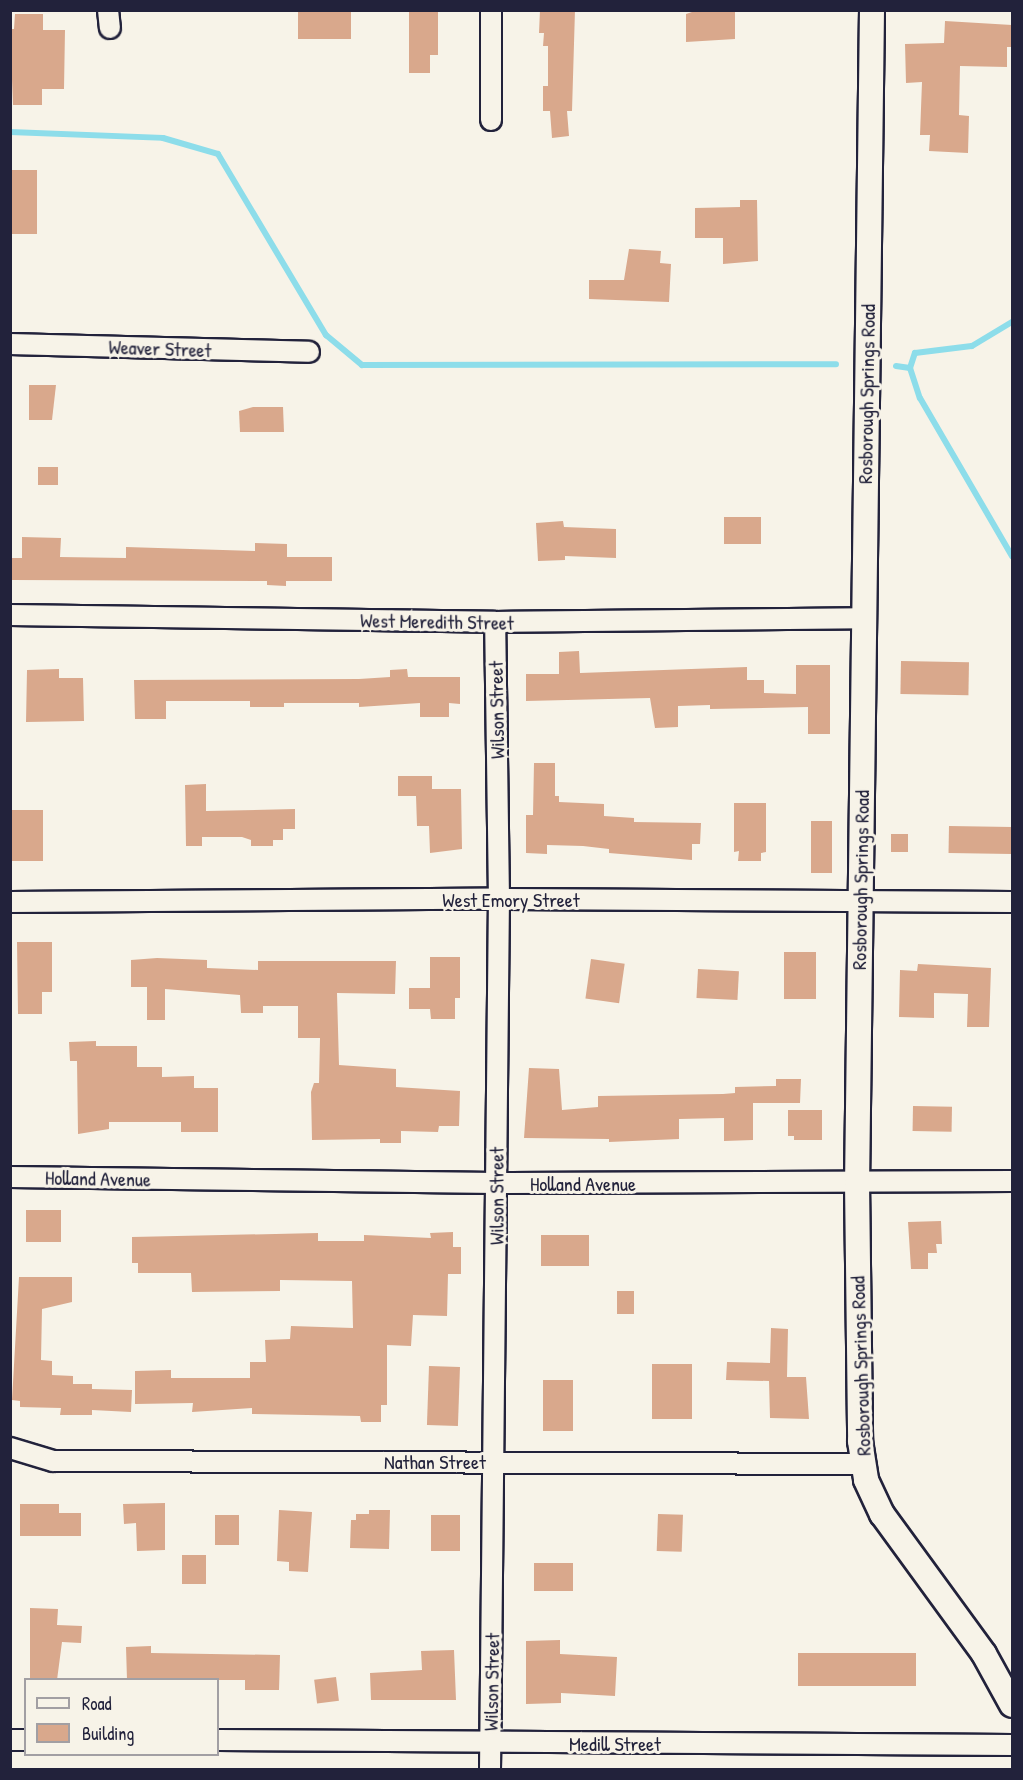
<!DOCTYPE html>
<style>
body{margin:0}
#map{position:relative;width:1023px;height:1780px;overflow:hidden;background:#f7f3e8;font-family:"Patrick Hand",sans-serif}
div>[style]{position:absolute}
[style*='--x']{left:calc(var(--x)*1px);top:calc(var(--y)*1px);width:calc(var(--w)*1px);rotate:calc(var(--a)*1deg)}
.stream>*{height:6px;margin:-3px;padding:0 3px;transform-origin:3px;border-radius:3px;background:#8dddea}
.building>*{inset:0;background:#d9a88c;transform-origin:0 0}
.roads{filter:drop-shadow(2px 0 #22223b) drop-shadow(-2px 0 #22223b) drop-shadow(0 2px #22223b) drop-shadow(0 -2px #22223b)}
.minor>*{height:20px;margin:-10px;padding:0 10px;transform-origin:10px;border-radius:10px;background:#f7f3e8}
.tertiary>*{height:24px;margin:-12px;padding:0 12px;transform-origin:12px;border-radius:12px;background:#f7f3e8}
span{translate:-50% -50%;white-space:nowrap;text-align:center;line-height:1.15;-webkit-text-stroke:6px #f7f3e8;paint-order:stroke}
.street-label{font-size:20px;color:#22223b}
.frame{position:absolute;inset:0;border:12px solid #22223b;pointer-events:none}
.legend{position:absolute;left:24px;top:1678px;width:195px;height:78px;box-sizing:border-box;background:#f7f3e8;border:2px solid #a29fa3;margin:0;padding:8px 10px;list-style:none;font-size:18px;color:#22223b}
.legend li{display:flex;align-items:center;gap:12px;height:30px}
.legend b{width:30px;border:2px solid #a29fa3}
</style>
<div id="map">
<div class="stream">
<div style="--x:10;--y:132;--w:153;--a:2.2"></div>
<div style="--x:163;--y:138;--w:57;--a:16.2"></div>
<div style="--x:218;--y:154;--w:211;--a:59.2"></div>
<div style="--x:326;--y:335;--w:47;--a:39.8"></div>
<div style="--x:362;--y:365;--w:474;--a:-0.1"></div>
<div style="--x:896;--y:366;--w:14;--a:8"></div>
<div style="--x:910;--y:368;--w:32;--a:72"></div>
<div style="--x:920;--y:398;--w:183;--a:59.8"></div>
<div style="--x:910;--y:368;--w:16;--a:-72"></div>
<div style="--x:915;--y:353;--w:57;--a:-7"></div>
<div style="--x:972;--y:346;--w:47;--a:-31"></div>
</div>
<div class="building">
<div style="left:298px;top:10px;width:53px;height:29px"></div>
<div style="clip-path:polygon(409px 10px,438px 10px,438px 55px,430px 55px,430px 73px,409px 73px)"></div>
<div style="clip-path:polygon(540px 10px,575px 10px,572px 111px,567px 111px,569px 136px,552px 138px,550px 111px,543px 111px,543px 86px,548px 86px,548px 46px,543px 46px,544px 33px,539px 33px)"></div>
<div style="clip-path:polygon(698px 10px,735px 10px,735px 39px,686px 42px,686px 14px)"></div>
<div style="clip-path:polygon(15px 14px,43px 14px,43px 30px,65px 30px,64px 89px,42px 89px,42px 105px,13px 105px,10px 29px,14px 29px)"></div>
<div style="clip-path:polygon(945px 21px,1012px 25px,1012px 47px,1007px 47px,1007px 67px,960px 66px,959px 115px,969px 116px,968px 153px,929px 151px,930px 135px,920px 135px,922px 82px,906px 83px,905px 44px,944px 43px)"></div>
<div style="left:10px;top:170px;width:27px;height:64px"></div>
<div style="clip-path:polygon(740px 200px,757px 200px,758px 261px,723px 264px,723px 238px,695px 238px,695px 208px,740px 207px)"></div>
<div style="clip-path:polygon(629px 249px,661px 251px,660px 263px,671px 264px,669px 302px,589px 299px,589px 280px,624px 280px)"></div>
<div style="clip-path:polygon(29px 385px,56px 385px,52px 420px,29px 420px)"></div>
<div style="clip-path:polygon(253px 407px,283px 407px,284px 432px,240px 432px,239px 411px)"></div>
<div style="left:38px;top:467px;width:20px;height:18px"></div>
<div style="left:724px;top:517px;width:37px;height:27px"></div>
<div style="clip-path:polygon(563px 521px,564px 527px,616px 529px,616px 558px,565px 556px,565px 560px,538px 561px,536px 523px)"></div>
<div style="clip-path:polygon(22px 537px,61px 538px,60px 557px,126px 558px,126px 547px,255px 551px,255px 543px,287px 544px,287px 557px,332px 557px,332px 581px,286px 581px,286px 586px,267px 585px,267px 581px,12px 580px,12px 558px,22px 558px)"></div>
<div style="clip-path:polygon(579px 651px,580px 673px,747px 667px,747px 680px,764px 680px,764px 693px,796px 694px,796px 665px,830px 665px,830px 734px,808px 734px,808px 707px,710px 709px,710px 705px,678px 706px,678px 727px,655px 728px,650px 698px,526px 701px,526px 674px,559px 674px,559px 652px)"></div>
<div style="left:901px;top:661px;width:68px;height:33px;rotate:1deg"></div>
<div style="clip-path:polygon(59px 669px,59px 678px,83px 678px,84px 721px,26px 722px,27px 670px)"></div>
<div style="clip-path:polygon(407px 669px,408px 677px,460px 677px,460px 704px,449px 703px,449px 717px,420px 717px,420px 703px,359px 707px,359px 703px,284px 703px,284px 707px,250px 707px,250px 701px,166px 701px,166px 719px,135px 719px,134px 680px,359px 679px,390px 677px,390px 670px)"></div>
<div style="clip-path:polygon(534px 763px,555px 763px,555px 796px,559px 796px,559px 802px,604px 804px,604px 816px,634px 818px,634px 822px,701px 823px,700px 844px,692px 844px,692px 860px,609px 853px,609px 849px,583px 846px,547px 845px,547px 854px,526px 853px,526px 815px,533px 815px)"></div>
<div style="clip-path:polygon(398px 776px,432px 776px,432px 789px,461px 789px,462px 849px,430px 853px,429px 826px,417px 826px,416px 796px,398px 796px)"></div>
<div style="clip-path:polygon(206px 784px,206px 811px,295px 809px,295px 829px,283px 829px,283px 840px,273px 840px,273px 846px,251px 846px,251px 840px,242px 837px,202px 837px,202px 846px,186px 846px,185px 785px)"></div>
<div style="clip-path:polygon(734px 803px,766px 803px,766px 852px,761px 853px,761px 861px,738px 861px,739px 851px,734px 852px)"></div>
<div style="left:10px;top:810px;width:33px;height:51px"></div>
<div style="left:811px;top:821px;width:21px;height:52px"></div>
<div style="left:949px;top:826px;width:63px;height:27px;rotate:1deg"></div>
<div style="left:891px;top:834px;width:17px;height:18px"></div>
<div style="clip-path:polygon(17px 942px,52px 942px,52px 992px,42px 992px,42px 1014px,18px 1014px)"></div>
<div style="left:784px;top:952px;width:32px;height:47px"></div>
<div style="clip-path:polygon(430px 957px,460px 957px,460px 998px,455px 998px,455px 1019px,431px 1019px,430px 1009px,409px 1009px,409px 988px,430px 988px)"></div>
<div style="clip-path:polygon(157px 958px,207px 960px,207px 968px,258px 970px,258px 961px,396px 961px,395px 994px,337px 993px,339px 1065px,396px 1069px,396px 1087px,460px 1091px,459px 1126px,439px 1126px,438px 1132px,401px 1131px,401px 1143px,380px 1143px,380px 1139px,312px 1140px,311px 1092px,314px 1083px,319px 1083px,320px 1038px,298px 1038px,298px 1006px,263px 1006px,263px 1013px,241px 1013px,240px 995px,165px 989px,165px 1020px,147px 1020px,147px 987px,131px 987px,131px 960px)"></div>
<div style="left:591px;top:959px;width:34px;height:40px;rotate:8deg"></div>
<div style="clip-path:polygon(918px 964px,991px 968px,989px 1027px,967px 1027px,968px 994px,934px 993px,934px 1018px,899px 1017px,900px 970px,917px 971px)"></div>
<div style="left:698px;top:969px;width:41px;height:29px;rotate:3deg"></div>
<div style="clip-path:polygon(96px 1041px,96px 1046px,137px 1046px,137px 1067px,162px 1067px,162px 1077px,194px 1076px,194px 1088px,218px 1088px,218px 1132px,181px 1132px,181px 1122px,109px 1122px,109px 1129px,78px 1134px,77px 1061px,70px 1061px,69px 1042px)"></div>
<div style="clip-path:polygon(529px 1068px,559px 1069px,562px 1110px,598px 1107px,598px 1096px,723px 1094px,735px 1093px,735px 1087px,776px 1086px,776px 1079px,801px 1079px,800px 1103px,753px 1103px,753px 1140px,724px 1141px,724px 1118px,679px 1119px,679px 1139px,609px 1142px,609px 1139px,524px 1138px)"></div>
<div style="left:913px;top:1106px;width:39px;height:25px;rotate:1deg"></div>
<div style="clip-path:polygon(788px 1110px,822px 1110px,822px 1140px,794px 1140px,794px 1136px,788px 1136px)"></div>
<div style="left:26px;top:1210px;width:35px;height:32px"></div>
<div style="clip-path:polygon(941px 1221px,942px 1244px,936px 1244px,937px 1253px,928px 1253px,928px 1269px,911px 1269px,908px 1222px)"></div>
<div style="clip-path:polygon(453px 1232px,453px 1247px,461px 1247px,461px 1274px,448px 1274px,447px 1316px,413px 1315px,411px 1346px,387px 1345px,387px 1405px,381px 1405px,381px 1422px,361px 1422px,360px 1416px,252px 1414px,252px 1408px,192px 1412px,193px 1403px,135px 1404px,135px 1371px,171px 1370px,171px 1378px,250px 1378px,250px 1362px,266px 1362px,265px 1340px,290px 1339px,291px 1326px,353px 1328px,352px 1281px,280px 1280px,280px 1291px,192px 1292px,191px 1273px,138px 1273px,138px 1263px,132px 1263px,132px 1237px,318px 1233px,318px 1241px,364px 1241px,364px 1235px,431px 1238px,430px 1233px)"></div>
<div style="left:541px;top:1235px;width:48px;height:31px"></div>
<div style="clip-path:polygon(19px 1277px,72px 1277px,72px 1302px,42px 1309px,41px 1360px,52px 1361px,52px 1375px,73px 1376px,73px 1384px,92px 1384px,92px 1389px,132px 1390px,131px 1412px,92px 1410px,92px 1415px,60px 1415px,61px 1408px,20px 1407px,20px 1401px,12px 1400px)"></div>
<div style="left:634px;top:1291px;width:23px;height:17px;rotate:90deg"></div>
<div style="clip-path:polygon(771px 1328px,788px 1329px,787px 1377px,806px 1377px,809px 1419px,770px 1418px,769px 1381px,726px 1380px,727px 1362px,770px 1363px)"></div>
<div style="left:652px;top:1364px;width:40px;height:55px"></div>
<div style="left:429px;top:1366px;width:31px;height:59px;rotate:2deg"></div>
<div style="left:543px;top:1380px;width:30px;height:51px"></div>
<div style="clip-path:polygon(165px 1503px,165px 1550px,137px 1551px,136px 1523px,124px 1524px,123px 1504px)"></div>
<div style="clip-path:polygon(20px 1504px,59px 1504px,59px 1513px,81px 1513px,81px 1536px,20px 1536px)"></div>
<div style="clip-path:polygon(279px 1510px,312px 1512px,308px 1572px,289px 1571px,289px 1562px,277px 1561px)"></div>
<div style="clip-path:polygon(369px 1510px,390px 1510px,389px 1549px,350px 1548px,351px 1520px,356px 1520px,356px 1514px,369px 1514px)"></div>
<div style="left:658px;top:1514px;width:25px;height:37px;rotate:2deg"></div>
<div style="left:215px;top:1515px;width:24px;height:30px"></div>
<div style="left:460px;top:1515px;width:36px;height:29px;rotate:90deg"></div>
<div style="left:206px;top:1555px;width:29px;height:24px;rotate:90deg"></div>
<div style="left:573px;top:1563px;width:28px;height:39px;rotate:90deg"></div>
<div style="clip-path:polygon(30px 1608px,58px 1609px,57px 1625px,82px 1626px,81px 1643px,62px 1642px,57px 1680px,30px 1680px)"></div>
<div style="clip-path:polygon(560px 1640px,560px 1654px,617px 1657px,615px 1696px,561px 1693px,561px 1703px,526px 1704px,526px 1641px)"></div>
<div style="clip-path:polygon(151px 1646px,151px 1653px,280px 1655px,279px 1690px,245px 1690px,245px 1680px,127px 1680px,126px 1647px)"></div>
<div style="clip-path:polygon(454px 1650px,456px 1700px,371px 1700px,370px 1673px,422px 1670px,421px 1651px)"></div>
<div style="left:916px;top:1653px;width:33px;height:118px;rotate:90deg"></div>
<div style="left:336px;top:1677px;width:24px;height:22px;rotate:83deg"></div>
</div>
<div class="roads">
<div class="minor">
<div style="--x:108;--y:10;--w:18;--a:84"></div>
<div style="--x:491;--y:10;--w:110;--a:90"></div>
<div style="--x:10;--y:344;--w:299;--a:1.5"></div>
<div style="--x:10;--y:615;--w:485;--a:0.8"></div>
<div style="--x:495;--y:622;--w:368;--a:-0.6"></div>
<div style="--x:10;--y:902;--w:489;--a:-0.4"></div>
<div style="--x:499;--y:899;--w:513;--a:0.34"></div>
<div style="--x:10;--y:1177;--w:486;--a:0.7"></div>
<div style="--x:496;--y:1183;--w:516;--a:-0.22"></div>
<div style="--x:10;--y:1448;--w:45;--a:16.8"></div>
<div style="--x:53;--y:1461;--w:810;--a:0.21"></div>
<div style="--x:10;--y:1740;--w:16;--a:0"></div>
<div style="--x:218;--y:1740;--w:794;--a:0.36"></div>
<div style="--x:490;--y:1770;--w:871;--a:-89.41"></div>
<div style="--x:499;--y:899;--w:277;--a:-90.8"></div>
</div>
<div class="tertiary">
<div style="--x:872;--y:10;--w:1172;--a:90.73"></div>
<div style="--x:857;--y:1182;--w:259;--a:89.3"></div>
<div style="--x:860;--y:1441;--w:39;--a:81"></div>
<div style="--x:866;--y:1480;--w:38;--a:65"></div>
<div style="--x:882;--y:1514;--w:173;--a:53.9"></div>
<div style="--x:984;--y:1654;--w:58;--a:61.2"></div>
</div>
</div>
<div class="street-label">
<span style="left:160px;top:348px;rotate:2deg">Weaver Street</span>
<span style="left:866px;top:394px;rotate:-89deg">Rosborough Springs Road</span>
<span style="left:437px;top:621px;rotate:1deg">West Meredith Street</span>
<span style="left:496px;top:710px;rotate:-91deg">Wilson Street</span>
<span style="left:860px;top:880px;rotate:-89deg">Rosborough Springs Road</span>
<span style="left:511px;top:899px">West Emory Street</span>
<span style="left:98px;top:1178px;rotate:1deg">Holland Avenue</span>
<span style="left:583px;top:1183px">Holland Avenue</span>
<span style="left:496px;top:1196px;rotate:-90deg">Wilson Street</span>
<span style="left:860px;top:1366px;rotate:-92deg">Rosborough Springs Road</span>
<span style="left:435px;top:1461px">Nathan Street</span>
<span style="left:491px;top:1682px;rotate:-89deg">Wilson Street</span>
<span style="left:615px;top:1743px">Medill Street</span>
</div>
<div class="frame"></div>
<ul class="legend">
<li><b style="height:8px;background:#f7f3e8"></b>Road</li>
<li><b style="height:16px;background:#d9a88c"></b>Building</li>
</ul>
</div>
